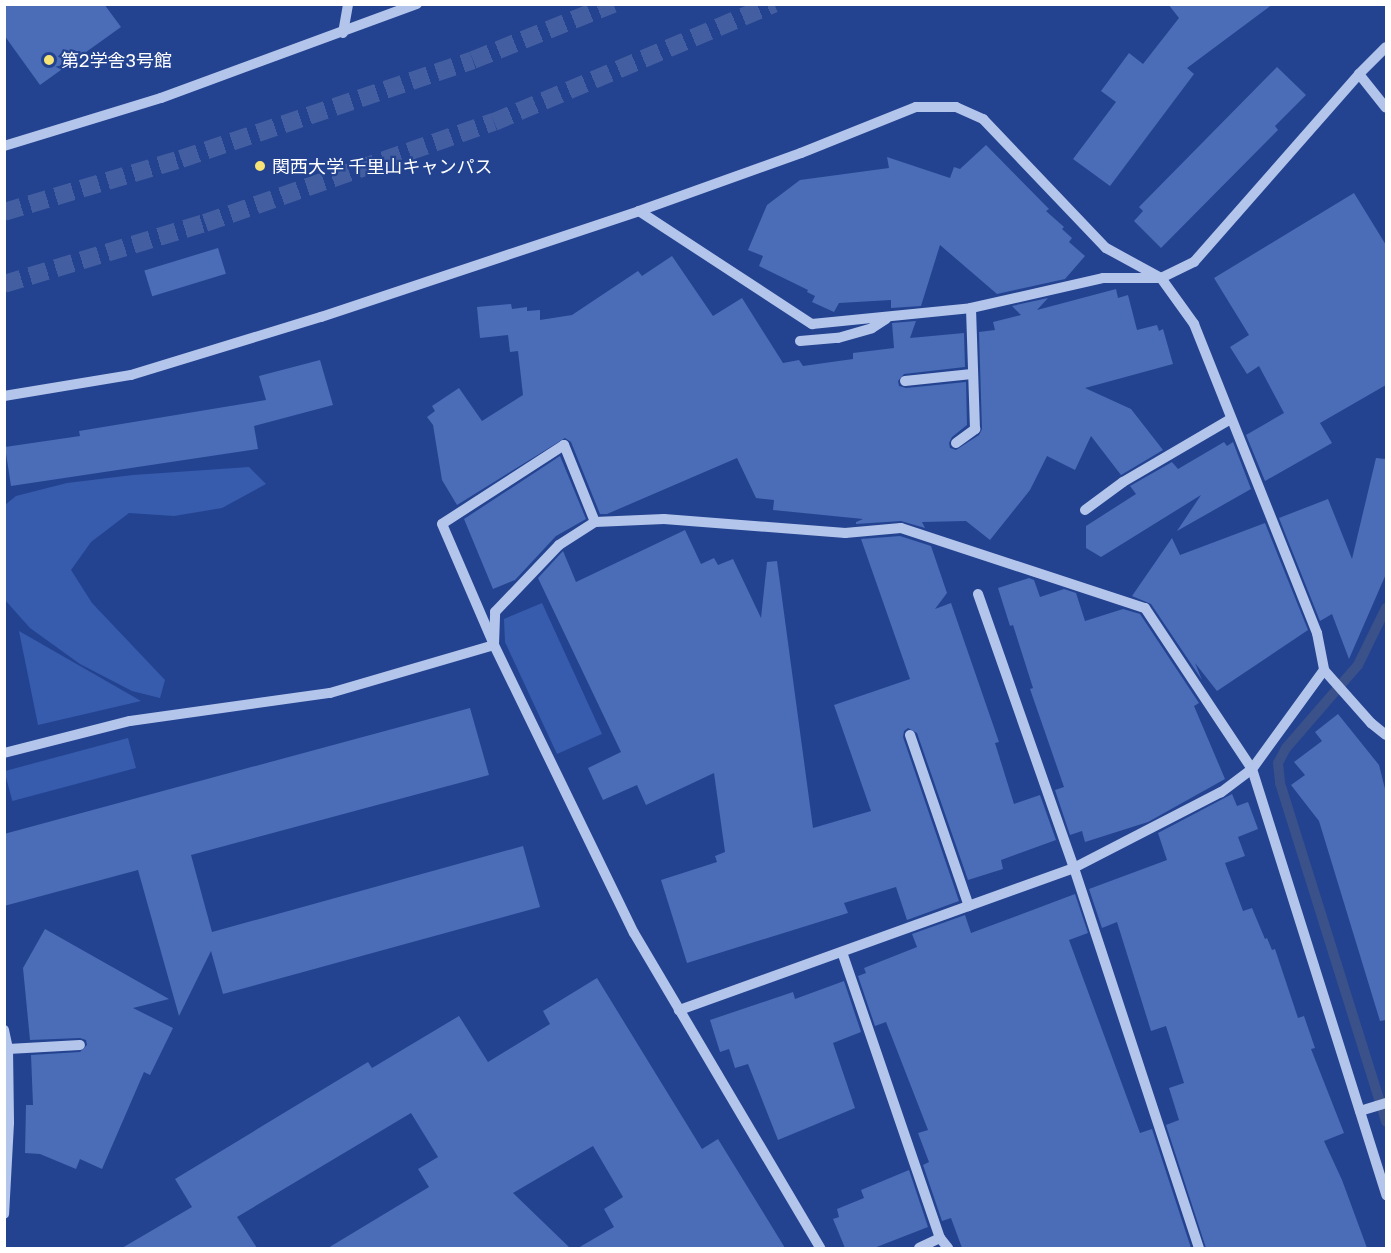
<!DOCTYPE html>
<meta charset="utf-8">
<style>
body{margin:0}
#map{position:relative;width:1391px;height:1253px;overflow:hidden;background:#234390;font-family:"Golos Text","Noto Sans JP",sans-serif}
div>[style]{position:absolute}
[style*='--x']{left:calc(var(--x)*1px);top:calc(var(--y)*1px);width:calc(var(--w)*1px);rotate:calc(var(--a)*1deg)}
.green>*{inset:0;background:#375cad;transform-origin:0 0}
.stream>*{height:10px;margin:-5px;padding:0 5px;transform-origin:5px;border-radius:5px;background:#3a518a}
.building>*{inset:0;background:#4b6cb7;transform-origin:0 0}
.highway-tunnel>*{height:18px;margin-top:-9px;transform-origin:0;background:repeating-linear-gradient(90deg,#445fa1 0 18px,transparent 0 27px)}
.minor>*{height:10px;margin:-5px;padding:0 5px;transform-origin:5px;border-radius:5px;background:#b4c5ec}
.dots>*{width:16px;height:16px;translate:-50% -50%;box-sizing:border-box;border:3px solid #234390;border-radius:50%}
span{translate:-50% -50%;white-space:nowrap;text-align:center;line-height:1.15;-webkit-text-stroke:4.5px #234390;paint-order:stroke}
.poi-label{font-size:18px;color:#fff}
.left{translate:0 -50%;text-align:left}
.frame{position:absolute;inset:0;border:6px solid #fff;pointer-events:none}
</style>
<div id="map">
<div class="green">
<div style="clip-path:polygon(249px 467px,266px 484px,222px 508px,174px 516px,129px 513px,91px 542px,71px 570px,92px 603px,165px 680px,160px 698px,132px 691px,80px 664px,30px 628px,5px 600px,5px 505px,16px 496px,67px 483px,133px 475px)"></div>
<div style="clip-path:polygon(542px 603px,602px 734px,557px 754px,505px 642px,504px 619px)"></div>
<div style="clip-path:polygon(19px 631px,141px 701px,38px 725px)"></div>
<div style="left:128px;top:738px;width:31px;height:128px;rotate:75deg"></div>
</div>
<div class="stream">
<div style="--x:1386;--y:608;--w:64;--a:116.2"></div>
<div style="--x:1358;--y:665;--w:110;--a:130.9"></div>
<div style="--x:1286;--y:748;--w:17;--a:118"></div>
<div style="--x:1278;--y:763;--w:20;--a:84"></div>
<div style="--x:1280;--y:783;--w:355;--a:72.6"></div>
</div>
<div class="building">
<div style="clip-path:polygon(4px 4px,104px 4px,121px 27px,40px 85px,4px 35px)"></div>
<div style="clip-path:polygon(1168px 4px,1273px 4px,1187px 68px,1194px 74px,1110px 186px,1073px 159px,1116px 102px,1101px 91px,1129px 53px,1143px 64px,1179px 18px)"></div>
<div style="clip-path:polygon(1277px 67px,1306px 95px,1275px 126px,1278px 130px,1161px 248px,1134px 221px,1143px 211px,1139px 207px)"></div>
<div style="clip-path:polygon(986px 145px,1049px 209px,1046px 211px,1064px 227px,1062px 229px,1072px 238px,1069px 242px,1085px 256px,1065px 279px,997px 294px,940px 245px,921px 306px,891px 308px,891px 300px,839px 303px,834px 312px,812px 302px,815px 296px,807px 292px,808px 290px,759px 266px,763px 256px,748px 250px,767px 205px,800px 180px,889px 168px,887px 157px,950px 178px,954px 167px,960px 169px)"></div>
<div style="clip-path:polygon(1354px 193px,1386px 245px,1386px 385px,1320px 423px,1332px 443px,1265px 481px,1246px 435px,1284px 413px,1259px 366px,1247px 374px,1230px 347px,1249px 335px,1214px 278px)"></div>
<div style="left:218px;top:248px;width:27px;height:77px;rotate:73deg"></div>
<div style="clip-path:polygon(672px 256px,713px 316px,742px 298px,783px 363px,799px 360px,803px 366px,853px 359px,853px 353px,894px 348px,892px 323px,916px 321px,910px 338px,964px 333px,965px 367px,904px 374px,898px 381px,899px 386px,906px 388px,966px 382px,967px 425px,952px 437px,949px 443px,950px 448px,956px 450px,979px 435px,982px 429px,979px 332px,995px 330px,993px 322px,1021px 315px,1012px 306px,1048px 298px,1037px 310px,1116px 289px,1118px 298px,1128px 295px,1137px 330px,1157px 325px,1159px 331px,1163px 329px,1173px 364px,1085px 388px,1131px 409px,1163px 450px,1121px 475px,1091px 436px,1075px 470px,1047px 456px,1030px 490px,990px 540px,966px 521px,922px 522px,925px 528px,901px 521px,856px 524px,856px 522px,863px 519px,773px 510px,774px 500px,756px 498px,737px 458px,607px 514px,600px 514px,571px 442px,565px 438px,457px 505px,442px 480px,433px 425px,427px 417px,435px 411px,432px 406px,459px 388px,482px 421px,523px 395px,518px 351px,510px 352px,508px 335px,480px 338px,477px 307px,511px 304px,512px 309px,527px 307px,527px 311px,540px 310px,540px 320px,572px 315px,638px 271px,642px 276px)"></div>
<div style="clip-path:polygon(320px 360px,333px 405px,254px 426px,258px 449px,11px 486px,5px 447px,80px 436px,79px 431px,266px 400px,259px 376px)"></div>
<div style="clip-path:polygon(1224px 442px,1227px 446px,1233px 442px,1251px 489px,1177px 531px,1201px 495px,1101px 557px,1086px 548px,1086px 526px,1136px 494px,1130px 486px,1172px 462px,1178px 469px)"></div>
<div style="clip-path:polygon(560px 456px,586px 519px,556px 536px,515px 580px,493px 589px,464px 519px)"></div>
<div style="clip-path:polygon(1376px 458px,1386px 459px,1386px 574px,1349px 659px,1332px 614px,1320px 621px,1279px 518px,1328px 499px,1352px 559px)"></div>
<div style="clip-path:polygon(1265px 523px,1308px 630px,1217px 691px,1195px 663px,1202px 680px,1151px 604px,1132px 596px,1172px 538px,1180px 555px)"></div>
<div style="clip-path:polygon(685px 530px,701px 564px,714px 558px,718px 565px,733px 559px,761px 618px,767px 562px,777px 561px,813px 828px,871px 811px,834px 705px,910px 679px,861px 539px,900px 536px,931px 546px,947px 593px,935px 609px,951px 603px,999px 742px,995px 743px,1014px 804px,1040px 795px,1056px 840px,1001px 860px,1003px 869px,968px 880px,917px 733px,908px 728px,904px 731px,903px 737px,959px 901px,907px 920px,896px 887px,844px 903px,848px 913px,687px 963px,661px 880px,717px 862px,715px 856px,725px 852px,714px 773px,646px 805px,637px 785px,603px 800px,588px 768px,621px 752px,538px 578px,563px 551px,576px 582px)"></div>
<div style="clip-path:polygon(1029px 578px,1034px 580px,1040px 597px,1064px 589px,1076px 593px,1085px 621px,1123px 609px,1140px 614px,1199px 703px,1194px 706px,1225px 779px,1148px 822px,1085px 842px,1082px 831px,1070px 835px,1055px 790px,1064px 787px,1030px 689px,1033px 688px,1013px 625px,1010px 626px,998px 588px)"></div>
<div style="clip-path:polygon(470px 708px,489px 775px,191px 855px,212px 932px,523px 846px,540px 907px,223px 994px,211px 951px,179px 1016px,138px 870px,4px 906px,4px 834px)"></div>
<div style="clip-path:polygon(1338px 714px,1379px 765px,1386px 793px,1386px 1020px,1380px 1021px,1319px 821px,1291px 785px,1305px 775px,1294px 762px,1322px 741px,1315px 732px)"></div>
<div style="clip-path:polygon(1232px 794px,1237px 806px,1248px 802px,1258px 829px,1238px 837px,1245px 856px,1225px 863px,1243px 911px,1252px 908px,1265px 939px,1267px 938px,1272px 950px,1275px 949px,1298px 1018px,1304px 1016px,1315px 1048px,1311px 1049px,1344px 1133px,1324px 1141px,1342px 1180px,1367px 1248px,1206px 1248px,1166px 1125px,1179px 1120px,1169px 1088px,1184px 1083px,1166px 1026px,1151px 1031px,1117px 922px,1102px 928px,1089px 889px,1167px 860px,1158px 833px)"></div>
<div style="clip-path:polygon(1075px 894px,1088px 933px,1069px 940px,1140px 1133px,1152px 1129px,1191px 1248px,962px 1248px,951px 1218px,942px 1221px,923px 1165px,929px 1162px,918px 1133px,928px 1130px,886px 1022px,875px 1026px,858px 976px,866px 973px,864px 968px,917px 947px,912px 934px,965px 915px,971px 933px)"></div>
<div style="clip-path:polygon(45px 929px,169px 999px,133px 1008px,173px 1028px,150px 1075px,144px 1072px,102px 1169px,80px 1159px,76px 1169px,40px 1154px,25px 1153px,26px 1105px,33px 1105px,31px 1055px,80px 1052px,87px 1045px,86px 1040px,80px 1038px,30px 1040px,23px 968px)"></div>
<div style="clip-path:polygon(597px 978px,702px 1149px,718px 1139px,785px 1248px,578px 1248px,614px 1227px,604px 1209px,623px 1197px,593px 1146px,513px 1193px,570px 1248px,328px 1248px,429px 1187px,418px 1169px,438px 1157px,411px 1113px,237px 1217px,257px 1248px,122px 1248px,192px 1207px,175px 1179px,368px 1062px,372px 1068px,459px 1016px,488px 1062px,550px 1024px,543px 1011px)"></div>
<div style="clip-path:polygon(844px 981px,861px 1032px,833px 1043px,855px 1108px,778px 1140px,748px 1064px,735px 1068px,729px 1049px,720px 1052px,710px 1020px,793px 992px,795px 999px)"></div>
<div style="clip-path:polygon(909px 1170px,928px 1227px,874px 1248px,845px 1248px,833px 1219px,839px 1217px,837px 1209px,864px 1198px,861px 1190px)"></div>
</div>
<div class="highway-tunnel">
<div style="--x:4;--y:212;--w:185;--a:-16.7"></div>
<div style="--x:181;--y:159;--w:308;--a:-18.7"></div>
<div style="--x:473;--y:60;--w:151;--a:-21.8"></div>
<div style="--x:4;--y:284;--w:210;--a:-16.9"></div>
<div style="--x:205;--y:223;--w:306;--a:-19.3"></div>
<div style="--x:494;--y:122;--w:304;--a:-22.9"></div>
</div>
<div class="minor">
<div style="--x:343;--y:33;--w:29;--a:-80"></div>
<div style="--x:1359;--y:74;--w:43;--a:51.5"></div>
<div style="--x:4;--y:146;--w:164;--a:-17"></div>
<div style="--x:161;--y:98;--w:273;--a:-20.2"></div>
<div style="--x:639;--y:211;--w:207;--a:33.2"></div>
<div style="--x:812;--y:324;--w:160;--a:-5.7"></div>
<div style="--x:971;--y:308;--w:135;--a:-12.8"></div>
<div style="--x:1103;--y:278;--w:58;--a:0"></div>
<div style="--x:1161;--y:278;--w:37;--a:-26"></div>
<div style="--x:1194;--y:262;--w:250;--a:-48.7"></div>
<div style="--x:1359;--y:74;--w:38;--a:-45"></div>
<div style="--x:800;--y:341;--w:38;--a:-5"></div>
<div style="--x:838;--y:338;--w:35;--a:-16"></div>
<div style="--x:872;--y:328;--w:17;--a:-33"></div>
<div style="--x:905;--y:381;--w:67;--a:-6"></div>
<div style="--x:4;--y:396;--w:129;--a:-9.4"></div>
<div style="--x:131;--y:375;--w:199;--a:-17"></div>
<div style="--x:321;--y:317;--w:335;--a:-18.4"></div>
<div style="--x:639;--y:211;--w:172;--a:-19.7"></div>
<div style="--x:801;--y:153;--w:124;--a:-21.8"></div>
<div style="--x:916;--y:107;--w:40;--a:0"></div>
<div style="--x:956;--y:107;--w:30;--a:24"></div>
<div style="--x:983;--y:119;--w:178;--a:46.4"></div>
<div style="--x:1106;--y:248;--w:63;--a:28.6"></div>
<div style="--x:1161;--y:278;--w:57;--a:54.3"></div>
<div style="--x:1194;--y:324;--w:333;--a:68.3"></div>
<div style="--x:1317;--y:633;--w:38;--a:79"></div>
<div style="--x:1324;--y:670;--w:122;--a:126"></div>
<div style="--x:1252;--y:769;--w:447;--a:72.5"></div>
<div style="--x:956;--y:443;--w:24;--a:-36"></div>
<div style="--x:975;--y:429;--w:121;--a:-91.9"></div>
<div style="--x:1085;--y:510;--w:47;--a:-36.4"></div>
<div style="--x:1123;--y:482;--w:125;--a:-30.3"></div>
<div style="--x:595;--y:522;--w:83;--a:-111.9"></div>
<div style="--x:564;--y:445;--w:145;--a:147.1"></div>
<div style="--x:442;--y:524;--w:132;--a:66.7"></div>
<div style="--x:494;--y:645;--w:320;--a:64.1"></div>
<div style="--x:634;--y:933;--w:366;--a:59.4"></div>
<div style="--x:978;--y:594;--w:290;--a:70.7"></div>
<div style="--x:1074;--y:868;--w:400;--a:71.8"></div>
<div style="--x:1324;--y:670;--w:71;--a:48.4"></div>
<div style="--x:1371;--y:723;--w:19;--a:39"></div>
<div style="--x:910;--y:735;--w:181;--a:71"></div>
<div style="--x:4;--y:753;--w:130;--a:-14.3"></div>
<div style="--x:130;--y:721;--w:202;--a:-8"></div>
<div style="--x:330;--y:693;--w:171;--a:-16.3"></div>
<div style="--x:494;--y:645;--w:33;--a:-88"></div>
<div style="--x:495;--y:612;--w:93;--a:-46.3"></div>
<div style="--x:559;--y:545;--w:43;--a:-32.6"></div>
<div style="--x:595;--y:522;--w:69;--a:-2.5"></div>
<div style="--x:664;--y:519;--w:182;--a:4.4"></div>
<div style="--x:845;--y:533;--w:56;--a:-5.1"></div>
<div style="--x:901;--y:528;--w:257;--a:18.2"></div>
<div style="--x:1145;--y:608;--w:193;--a:56.4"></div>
<div style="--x:1252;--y:769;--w:39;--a:143"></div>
<div style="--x:1221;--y:792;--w:165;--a:152.7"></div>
<div style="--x:1074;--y:868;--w:420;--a:160.2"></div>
<div style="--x:842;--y:952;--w:302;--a:71.1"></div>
<div style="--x:940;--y:1238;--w:23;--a:155"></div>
<div style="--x:4;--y:1030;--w:19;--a:78"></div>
<div style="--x:8;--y:1049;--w:74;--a:89.2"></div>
<div style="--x:9;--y:1123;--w:91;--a:93.1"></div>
<div style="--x:8;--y:1049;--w:72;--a:-3.2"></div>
<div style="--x:1360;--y:1111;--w:27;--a:-17"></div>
<div style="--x:940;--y:1238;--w:13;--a:51"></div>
</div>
<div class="dots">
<div style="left:49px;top:60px;background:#f7e477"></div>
<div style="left:260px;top:166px;background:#f7e477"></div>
</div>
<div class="poi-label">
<span class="left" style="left:61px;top:60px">第2学舎3号館</span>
<span class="left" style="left:272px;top:166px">関西大学 千里山キャンパス</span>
</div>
<div class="frame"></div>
</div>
